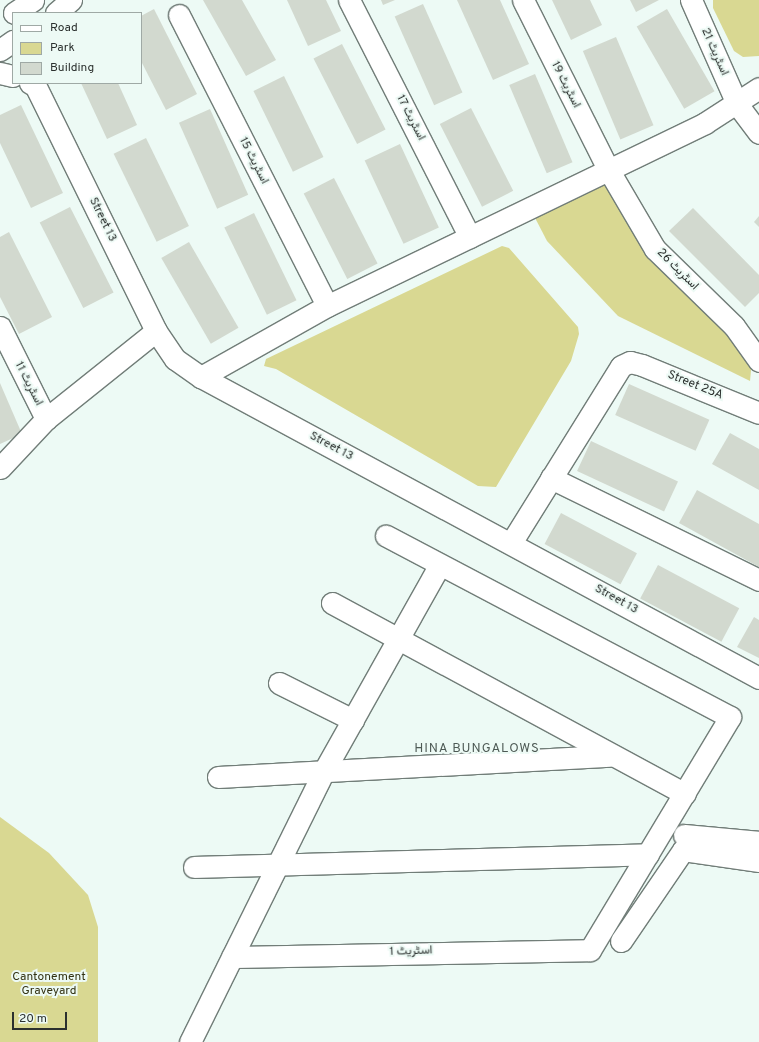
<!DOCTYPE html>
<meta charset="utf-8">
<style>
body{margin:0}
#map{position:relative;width:759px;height:1042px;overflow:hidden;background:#edfaf5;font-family:Overpass,Vazirmatn,sans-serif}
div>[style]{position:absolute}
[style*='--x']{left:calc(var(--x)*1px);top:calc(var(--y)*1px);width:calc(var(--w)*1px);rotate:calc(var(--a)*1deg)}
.green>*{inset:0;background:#d9d892}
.building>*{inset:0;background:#d2d9cf;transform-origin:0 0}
.roads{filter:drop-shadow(1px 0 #717d78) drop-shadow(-1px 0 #717d78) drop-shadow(0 1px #717d78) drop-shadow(0 -1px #717d78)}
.minor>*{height:21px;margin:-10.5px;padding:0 10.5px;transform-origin:10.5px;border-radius:10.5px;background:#fff}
span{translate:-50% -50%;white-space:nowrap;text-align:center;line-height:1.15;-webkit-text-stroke:4px #edfaf5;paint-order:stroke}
.street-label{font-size:12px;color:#2b302e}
.park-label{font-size:12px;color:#333213}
.neighbourhood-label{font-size:13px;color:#4e5a55;letter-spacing:1px}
.legend{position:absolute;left:12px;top:12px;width:130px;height:72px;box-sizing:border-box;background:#edfaf5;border:1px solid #9fa9a5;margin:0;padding:5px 7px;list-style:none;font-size:12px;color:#2b302e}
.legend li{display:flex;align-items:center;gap:8px;height:20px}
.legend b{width:20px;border:1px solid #9fa9a5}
.scale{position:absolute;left:12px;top:1012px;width:55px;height:18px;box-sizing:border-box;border:2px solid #2b302e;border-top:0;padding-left:5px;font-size:12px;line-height:14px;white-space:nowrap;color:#2b302e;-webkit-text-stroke:3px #edfaf5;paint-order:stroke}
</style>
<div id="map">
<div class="green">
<div style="clip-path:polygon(713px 0,759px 0,759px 56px,743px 57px,734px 51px,713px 8px)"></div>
<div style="clip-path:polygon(612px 177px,752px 360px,750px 381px,618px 316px,547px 241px,532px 212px)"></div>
<div style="clip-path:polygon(502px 246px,509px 248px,578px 327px,579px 334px,571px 361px,496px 487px,478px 486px,276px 369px,264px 366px,266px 359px)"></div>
<div style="clip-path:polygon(0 817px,49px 853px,88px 895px,98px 927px,98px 1042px,0 1042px)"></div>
</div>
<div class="building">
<div style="clip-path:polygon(203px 0,242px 0,276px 60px,246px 76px)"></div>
<div style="clip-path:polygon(287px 0,326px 0,341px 31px,308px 46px)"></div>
<div style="clip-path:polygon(381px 0,395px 0,383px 5px)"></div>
<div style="clip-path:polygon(457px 0,500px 0,529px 64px,493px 80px)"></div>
<div style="clip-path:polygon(552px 0,590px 0,602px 25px,571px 40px)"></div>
<div style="clip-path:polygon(630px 0,659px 0,636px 12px)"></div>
<div style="left:423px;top:4px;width:97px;height:31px;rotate:66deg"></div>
<div style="clip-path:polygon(154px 9px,197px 94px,166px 110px,141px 61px,141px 16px)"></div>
<div style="left:667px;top:9px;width:95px;height:35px;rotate:60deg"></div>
<div style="left:616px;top:37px;width:96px;height:36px;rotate:67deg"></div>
<div style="left:342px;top:44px;width:96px;height:32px;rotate:63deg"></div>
<div style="left:535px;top:74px;width:96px;height:28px;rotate:67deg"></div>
<div style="left:284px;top:76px;width:90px;height:34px;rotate:64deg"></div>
<div style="clip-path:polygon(81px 83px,118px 83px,137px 125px,107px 139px)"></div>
<div style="clip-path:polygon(21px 105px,63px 193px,31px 208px,0 143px,0 115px)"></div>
<div style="left:471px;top:108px;width:93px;height:35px;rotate:63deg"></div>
<div style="left:210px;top:109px;width:94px;height:34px;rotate:66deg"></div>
<div style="left:146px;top:138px;width:98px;height:36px;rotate:64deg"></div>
<div style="left:400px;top:144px;width:92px;height:39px;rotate:65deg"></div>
<div style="left:334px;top:178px;width:96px;height:34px;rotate:63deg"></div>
<div style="left:70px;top:207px;width:96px;height:34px;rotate:63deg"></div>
<div style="clip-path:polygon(693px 208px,759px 275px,759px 293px,745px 307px,669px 231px)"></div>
<div style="left:254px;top:213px;width:97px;height:33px;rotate:64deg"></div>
<div style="clip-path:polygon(759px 216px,759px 227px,754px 222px)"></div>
<div style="clip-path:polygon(9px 232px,52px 317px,19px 334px,0 297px,0 237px)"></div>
<div style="left:189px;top:242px;width:99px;height:32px;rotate:60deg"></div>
<div style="clip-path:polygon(0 383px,22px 434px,0 444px)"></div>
<div style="left:629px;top:384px;width:88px;height:34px;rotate:24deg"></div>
<div style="clip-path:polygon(730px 433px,759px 449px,759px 490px,712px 464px)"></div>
<div style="left:591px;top:441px;width:96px;height:33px;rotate:25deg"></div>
<div style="clip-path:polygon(697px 490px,759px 524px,759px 567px,679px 523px)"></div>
<div style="left:561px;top:513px;width:86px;height:35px;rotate:28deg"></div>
<div style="left:658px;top:565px;width:92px;height:38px;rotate:28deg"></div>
<div style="clip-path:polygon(754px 617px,759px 620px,759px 658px,737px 647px)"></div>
</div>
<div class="roads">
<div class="minor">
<div style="--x:349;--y:0;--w:266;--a:63"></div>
<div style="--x:523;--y:0;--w:189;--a:63.3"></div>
<div style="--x:608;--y:169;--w:93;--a:59.6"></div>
<div style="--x:655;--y:249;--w:110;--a:44.3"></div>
<div style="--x:734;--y:326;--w:43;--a:54.5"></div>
<div style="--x:691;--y:0;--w:114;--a:66.1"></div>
<div style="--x:737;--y:104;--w:36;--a:53"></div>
<div style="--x:14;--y:13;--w:23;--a:-34"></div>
<div style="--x:56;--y:13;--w:20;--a:-41"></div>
<div style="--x:179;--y:15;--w:326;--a:63"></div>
<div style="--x:0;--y:50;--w:16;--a:-35"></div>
<div style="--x:0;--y:73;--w:13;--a:13"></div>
<div style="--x:30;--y:83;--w:5;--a:22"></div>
<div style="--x:35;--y:85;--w:274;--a:63.8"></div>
<div style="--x:156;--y:331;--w:34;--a:56"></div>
<div style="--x:175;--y:359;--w:32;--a:35"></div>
<div style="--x:201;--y:377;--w:634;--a:28.34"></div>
<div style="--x:0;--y:327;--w:103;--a:63.4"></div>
<div style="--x:201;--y:377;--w:145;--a:-29.4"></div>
<div style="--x:327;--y:306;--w:420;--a:-25.8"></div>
<div style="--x:705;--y:123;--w:64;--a:-32.9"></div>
<div style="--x:0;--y:468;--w:67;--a:-46.8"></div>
<div style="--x:46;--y:419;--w:141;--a:-38.7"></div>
<div style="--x:551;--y:478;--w:232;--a:26.1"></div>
<div style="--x:511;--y:543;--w:208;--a:-58.1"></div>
<div style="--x:621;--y:366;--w:10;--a:-24"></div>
<div style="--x:630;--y:362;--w:12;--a:14"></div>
<div style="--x:642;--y:365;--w:126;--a:22.3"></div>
<div style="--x:332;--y:603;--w:401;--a:28.4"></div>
<div style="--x:279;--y:683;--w:83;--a:26.6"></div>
<div style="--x:218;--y:777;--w:392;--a:-3.1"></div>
<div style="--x:684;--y:835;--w:75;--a:5.3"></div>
<div style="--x:194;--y:867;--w:454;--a:-1.6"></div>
<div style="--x:621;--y:941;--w:110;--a:-55.7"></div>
<div style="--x:683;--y:850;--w:77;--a:8.2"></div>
<div style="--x:232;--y:957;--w:358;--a:-1.1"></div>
<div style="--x:590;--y:950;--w:272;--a:-59"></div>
<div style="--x:730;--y:717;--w:389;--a:-152.2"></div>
<div style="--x:190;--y:1042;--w:302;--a:-63.7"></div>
<div style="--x:324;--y:771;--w:235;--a:-60.7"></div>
</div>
</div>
<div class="street-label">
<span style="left:714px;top:52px;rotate:66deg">اسٹریٹ 21</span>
<span style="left:565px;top:85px;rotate:63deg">اسٹریٹ 19</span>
<span style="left:410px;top:118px;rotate:63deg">اسٹریٹ 17</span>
<span style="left:253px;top:161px;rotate:63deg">اسٹریٹ 15</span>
<span style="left:102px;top:220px;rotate:64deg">Street 13</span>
<span style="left:677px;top:270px;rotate:45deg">اسٹریٹ 26</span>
<span style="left:28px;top:384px;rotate:63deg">اسٹریٹ 11</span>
<span style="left:695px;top:386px;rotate:22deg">Street 25A</span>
<span style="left:331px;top:447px;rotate:28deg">Street 13</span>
<span style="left:616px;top:600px;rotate:29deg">Street 13</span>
<span style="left:411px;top:952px;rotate:-2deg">اسٹریٹ 1</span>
</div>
<div class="park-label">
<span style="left:49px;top:985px">Cantonement<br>Graveyard</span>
</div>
<div class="neighbourhood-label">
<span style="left:477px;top:749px">HINA BUNGALOWS</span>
</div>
<ul class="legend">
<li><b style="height:5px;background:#fff"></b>Road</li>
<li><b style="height:11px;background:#d9d892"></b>Park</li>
<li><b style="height:11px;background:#d2d9cf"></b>Building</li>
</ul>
<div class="scale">20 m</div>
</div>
